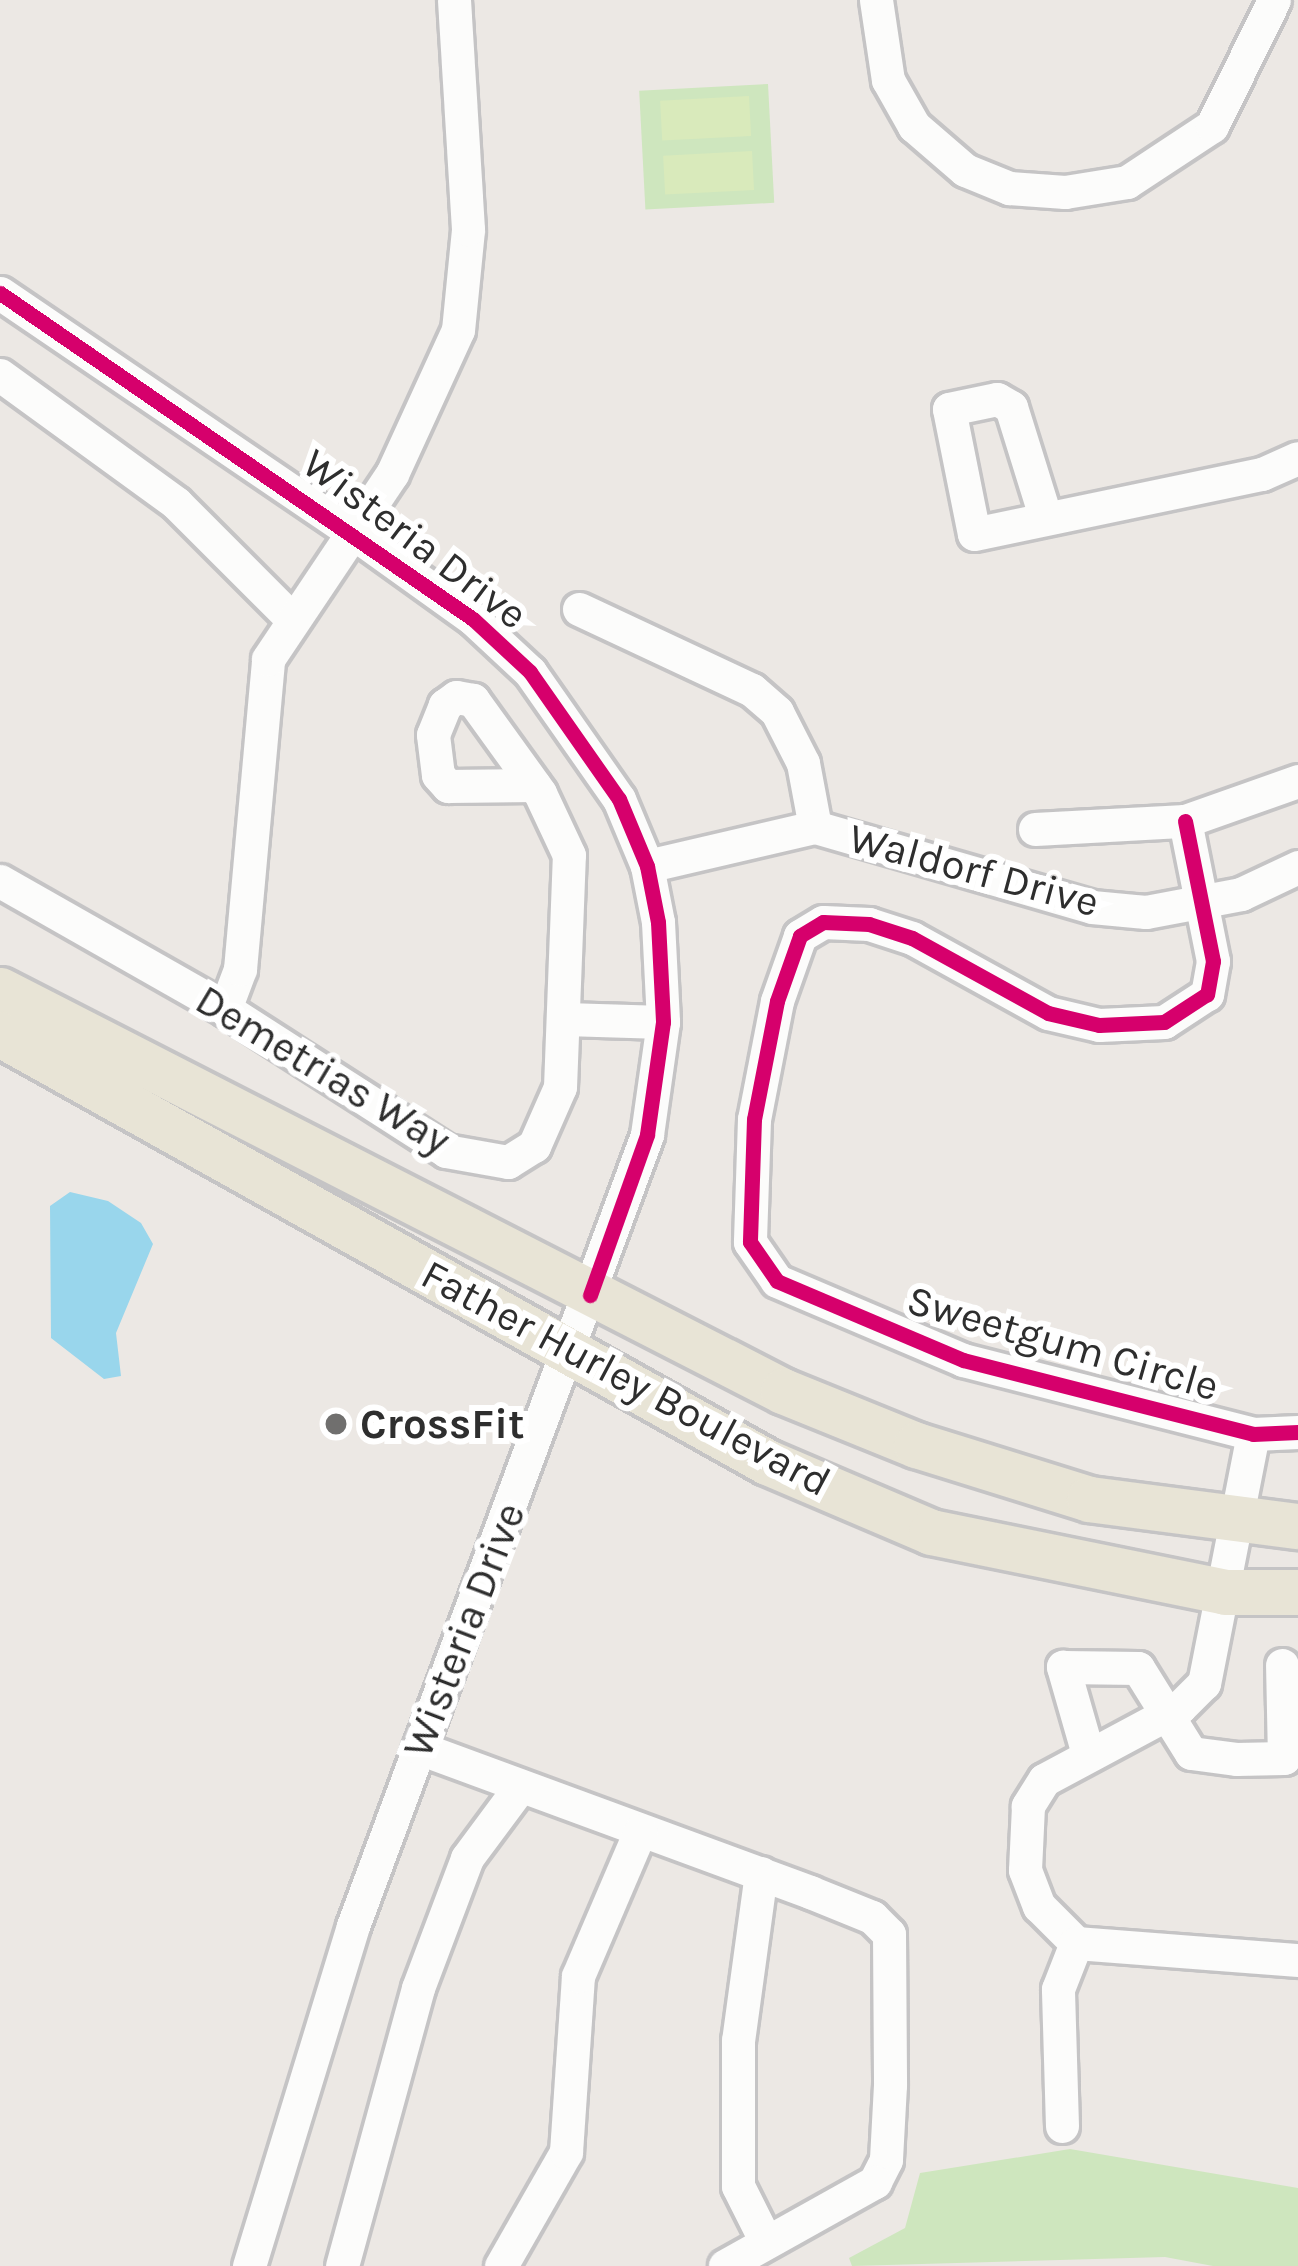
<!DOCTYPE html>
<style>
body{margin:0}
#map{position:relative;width:1298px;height:2266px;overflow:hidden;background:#ece8e4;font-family:Karla,sans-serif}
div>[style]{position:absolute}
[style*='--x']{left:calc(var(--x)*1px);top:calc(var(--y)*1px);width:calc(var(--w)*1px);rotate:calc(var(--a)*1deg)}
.green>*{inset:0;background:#cee6be;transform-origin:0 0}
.pitch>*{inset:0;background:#d9eabb;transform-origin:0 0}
.water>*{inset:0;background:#99d6ec}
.roads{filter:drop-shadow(3px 0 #c5c4c5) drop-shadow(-3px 0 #c5c4c5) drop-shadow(0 3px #c5c4c5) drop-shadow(0 -3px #c5c4c5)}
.minor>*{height:33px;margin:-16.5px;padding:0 16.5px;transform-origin:16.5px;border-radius:16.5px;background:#fcfcfb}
.major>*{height:45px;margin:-22.5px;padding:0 22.5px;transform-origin:22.5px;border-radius:22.5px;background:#e8e4d6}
.cycleway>*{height:15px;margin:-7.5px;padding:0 7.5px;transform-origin:7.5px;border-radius:7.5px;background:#d6006c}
.dots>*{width:33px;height:33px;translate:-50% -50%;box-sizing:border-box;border:6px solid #fff;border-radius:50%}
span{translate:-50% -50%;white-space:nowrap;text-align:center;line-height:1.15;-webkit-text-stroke:12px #fff;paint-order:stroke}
.street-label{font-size:42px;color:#2e2e2e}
.poi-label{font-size:42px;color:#2e2e2e;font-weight:700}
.left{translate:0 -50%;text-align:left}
</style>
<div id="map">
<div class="green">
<div style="left:768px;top:84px;width:119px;height:129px;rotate:87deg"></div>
<div style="clip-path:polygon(1070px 2149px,1298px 2188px,1298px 2266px,1213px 2266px,1165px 2257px,852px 2266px,849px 2258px,905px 2228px,920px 2173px)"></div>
</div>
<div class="pitch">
<div style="left:749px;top:96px;width:40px;height:89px;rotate:87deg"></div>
<div style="left:752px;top:151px;width:39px;height:89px;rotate:87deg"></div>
</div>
<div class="water">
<div style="clip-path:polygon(70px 1192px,108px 1201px,141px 1223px,153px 1244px,116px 1333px,121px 1376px,104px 1379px,51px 1338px,50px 1206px)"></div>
</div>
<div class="roads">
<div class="minor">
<div style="--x:876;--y:0;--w:81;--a:81.5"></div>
<div style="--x:888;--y:80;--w:53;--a:60.5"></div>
<div style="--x:914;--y:126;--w:67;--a:40.8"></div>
<div style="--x:965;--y:170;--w:48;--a:22.2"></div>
<div style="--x:1009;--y:188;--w:56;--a:4.1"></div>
<div style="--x:1065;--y:192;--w:63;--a:-9.2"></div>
<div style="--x:1127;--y:182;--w:102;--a:-33.4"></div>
<div style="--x:1212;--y:126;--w:140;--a:-63.8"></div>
<div style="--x:0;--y:293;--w:425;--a:34.2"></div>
<div style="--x:352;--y:532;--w:149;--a:35.7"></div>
<div style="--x:473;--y:619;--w:78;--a:42.9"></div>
<div style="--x:530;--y:672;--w:155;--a:55"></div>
<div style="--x:619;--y:799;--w:73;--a:67.3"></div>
<div style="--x:647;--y:866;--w:57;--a:78.9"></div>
<div style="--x:658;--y:922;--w:100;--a:87.1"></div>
<div style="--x:663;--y:1022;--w:114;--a:98.1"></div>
<div style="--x:647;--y:1135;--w:844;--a:110.39"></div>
<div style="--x:353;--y:1926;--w:356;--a:107"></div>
<div style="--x:0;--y:375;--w:218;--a:36"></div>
<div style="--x:176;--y:503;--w:161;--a:45"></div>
<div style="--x:1045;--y:516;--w:114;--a:-107.3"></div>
<div style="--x:1011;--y:407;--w:16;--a:-150"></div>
<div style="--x:997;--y:399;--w:49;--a:168.2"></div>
<div style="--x:949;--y:409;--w:127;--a:78.7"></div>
<div style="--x:974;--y:534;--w:294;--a:-11.8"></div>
<div style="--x:1262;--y:474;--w:39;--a:-24"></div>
<div style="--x:579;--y:609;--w:191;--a:25.1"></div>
<div style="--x:752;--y:690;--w:33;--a:41"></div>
<div style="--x:777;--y:712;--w:57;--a:63"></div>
<div style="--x:803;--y:763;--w:65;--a:79.4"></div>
<div style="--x:1185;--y:821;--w:143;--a:78.7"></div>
<div style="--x:1213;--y:961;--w:34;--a:100"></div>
<div style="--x:1207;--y:994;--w:51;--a:146.9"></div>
<div style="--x:1164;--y:1022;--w:65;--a:177.4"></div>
<div style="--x:1099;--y:1025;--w:52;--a:-166.8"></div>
<div style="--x:1048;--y:1013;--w:155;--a:-151.1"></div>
<div style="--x:912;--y:938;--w:45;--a:-162"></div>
<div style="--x:869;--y:924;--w:46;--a:-177.5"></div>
<div style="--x:823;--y:922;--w:27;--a:149"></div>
<div style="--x:800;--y:936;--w:69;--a:109.5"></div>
<div style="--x:777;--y:1001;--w:120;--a:101"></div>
<div style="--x:754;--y:1119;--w:123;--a:91.9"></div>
<div style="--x:750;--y:1242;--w:47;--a:55.3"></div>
<div style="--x:777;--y:1281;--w:202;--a:23"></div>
<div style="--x:963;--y:1360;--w:299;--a:14.3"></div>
<div style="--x:1253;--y:1434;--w:45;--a:-2.5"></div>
<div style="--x:1035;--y:829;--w:150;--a:-3.1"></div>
<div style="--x:1185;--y:821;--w:120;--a:-19.5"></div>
<div style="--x:647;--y:866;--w:172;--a:-13.1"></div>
<div style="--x:815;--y:827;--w:288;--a:16.1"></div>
<div style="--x:1092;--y:907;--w:54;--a:5.3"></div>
<div style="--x:1146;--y:912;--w:97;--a:-10.7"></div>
<div style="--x:1241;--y:894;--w:63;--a:-25.3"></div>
<div style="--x:0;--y:881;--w:259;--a:29.6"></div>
<div style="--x:225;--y:1009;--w:263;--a:32.7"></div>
<div style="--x:446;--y:1151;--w:63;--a:10.1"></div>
<div style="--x:508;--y:1162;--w:31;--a:-32"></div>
<div style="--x:534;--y:1146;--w:64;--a:-66.2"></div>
<div style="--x:560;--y:1087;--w:232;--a:-87.8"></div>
<div style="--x:569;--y:855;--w:68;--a:-115.1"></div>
<div style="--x:540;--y:793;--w:115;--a:-125.8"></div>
<div style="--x:473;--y:700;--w:17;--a:-170"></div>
<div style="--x:456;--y:697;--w:14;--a:144"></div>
<div style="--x:445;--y:705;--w:32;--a:112"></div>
<div style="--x:433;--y:735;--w:40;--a:82.9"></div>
<div style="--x:438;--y:775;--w:15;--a:48"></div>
<div style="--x:448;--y:786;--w:86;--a:-0.7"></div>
<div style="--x:225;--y:1009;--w:43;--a:-69.4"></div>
<div style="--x:240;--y:969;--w:311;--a:-84.8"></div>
<div style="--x:268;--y:659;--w:223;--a:-56.2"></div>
<div style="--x:392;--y:474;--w:158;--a:-65.4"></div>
<div style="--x:458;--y:330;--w:101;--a:-84.3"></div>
<div style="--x:468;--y:229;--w:229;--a:-93.5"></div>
<div style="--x:565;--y:1019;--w:98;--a:1.8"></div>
<div style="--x:1253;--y:1434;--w:254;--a:101.1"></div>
<div style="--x:1204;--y:1683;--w:34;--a:135"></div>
<div style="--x:1180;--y:1707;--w:154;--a:151.8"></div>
<div style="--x:1044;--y:1780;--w:31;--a:122"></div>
<div style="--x:1028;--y:1806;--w:64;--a:92.7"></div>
<div style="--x:1025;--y:1870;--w:39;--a:69"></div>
<div style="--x:1039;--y:1906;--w:52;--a:45"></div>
<div style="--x:1076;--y:1943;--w:223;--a:4.4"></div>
<div style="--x:419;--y:1748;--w:417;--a:20.2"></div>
<div style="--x:810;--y:1892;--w:67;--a:22"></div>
<div style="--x:872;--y:1917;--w:24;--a:45"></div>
<div style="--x:889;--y:1934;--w:151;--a:89.6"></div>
<div style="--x:890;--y:2085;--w:75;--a:93.1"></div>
<div style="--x:886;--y:2160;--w:25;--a:117"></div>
<div style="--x:875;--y:2182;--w:172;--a:150.8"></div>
<div style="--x:1088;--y:1754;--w:91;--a:-106"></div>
<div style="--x:1063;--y:1667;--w:75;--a:0.8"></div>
<div style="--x:1138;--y:1668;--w:100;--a:58.1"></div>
<div style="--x:1191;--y:1753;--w:45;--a:7.6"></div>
<div style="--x:1236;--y:1759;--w:48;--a:-1.2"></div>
<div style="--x:1284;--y:1758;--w:93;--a:-91.2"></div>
<div style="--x:761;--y:1873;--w:169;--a:97.8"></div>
<div style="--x:738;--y:2040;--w:146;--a:90"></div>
<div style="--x:738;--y:2186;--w:60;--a:63.4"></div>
<div style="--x:1062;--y:2126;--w:137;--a:-91.7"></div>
<div style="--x:1058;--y:1989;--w:49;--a:-68.6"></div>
<div style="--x:342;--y:2266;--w:288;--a:-74.7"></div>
<div style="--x:418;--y:1988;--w:139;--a:-69.3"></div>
<div style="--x:467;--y:1858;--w:87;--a:-53.4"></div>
<div style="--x:501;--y:2266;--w:131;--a:-60.3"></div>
<div style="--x:566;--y:2152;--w:176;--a:-86.1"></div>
<div style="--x:578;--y:1976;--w:158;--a:-66.8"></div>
</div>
<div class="major">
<div style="--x:0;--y:990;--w:880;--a:27.12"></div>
<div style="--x:783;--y:1391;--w:144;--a:22.1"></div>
<div style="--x:916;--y:1445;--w:181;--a:17.3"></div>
<div style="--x:1089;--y:1499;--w:211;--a:7.4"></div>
<div style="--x:0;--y:1034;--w:878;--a:29.16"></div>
<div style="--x:767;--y:1462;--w:178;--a:23.1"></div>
<div style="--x:931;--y:1532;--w:300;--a:11.5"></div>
<div style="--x:1225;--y:1592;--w:73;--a:0"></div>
</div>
</div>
<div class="cycleway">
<div style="--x:0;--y:293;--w:574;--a:34.58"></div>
<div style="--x:473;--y:619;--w:78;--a:42.9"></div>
<div style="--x:530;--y:672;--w:155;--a:55"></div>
<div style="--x:619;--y:799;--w:73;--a:67.3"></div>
<div style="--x:647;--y:866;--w:57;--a:78.9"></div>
<div style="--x:658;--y:922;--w:100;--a:87.1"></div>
<div style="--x:663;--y:1022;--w:114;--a:98.1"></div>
<div style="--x:647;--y:1135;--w:170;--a:109.6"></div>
<div style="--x:1185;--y:821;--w:143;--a:78.7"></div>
<div style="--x:1213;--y:961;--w:34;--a:100"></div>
<div style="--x:1207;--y:994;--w:51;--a:146.9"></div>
<div style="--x:1164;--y:1022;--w:65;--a:177.4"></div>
<div style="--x:1099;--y:1025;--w:52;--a:-166.8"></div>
<div style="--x:1048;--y:1013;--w:155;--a:-151.1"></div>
<div style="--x:912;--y:938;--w:45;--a:-162"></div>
<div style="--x:869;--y:924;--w:46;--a:-177.5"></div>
<div style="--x:823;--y:922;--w:27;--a:149"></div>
<div style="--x:800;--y:936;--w:69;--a:109.5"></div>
<div style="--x:777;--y:1001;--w:120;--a:101"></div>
<div style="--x:754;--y:1119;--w:123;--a:91.9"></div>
<div style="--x:750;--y:1242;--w:47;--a:55.3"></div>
<div style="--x:777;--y:1281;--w:202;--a:23"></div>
<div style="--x:963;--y:1360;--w:299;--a:14.3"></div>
<div style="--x:1253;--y:1434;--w:45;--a:-2.5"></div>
</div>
<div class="dots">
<div style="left:336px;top:1424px;background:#706f6e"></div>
</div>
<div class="street-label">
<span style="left:415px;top:539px;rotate:37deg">Wisteria Drive</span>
<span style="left:974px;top:870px;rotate:15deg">Waldorf Drive</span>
<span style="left:323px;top:1070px;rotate:31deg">Demetrias Way</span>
<span style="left:1063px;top:1343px;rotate:16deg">Sweetgum Circle</span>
<span style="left:626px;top:1378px;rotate:28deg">Father Hurley Boulevard</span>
<span style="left:464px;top:1630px;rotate:-69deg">Wisteria Drive</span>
</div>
<div class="poi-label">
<span class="left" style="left:360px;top:1424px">CrossFit</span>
</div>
</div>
